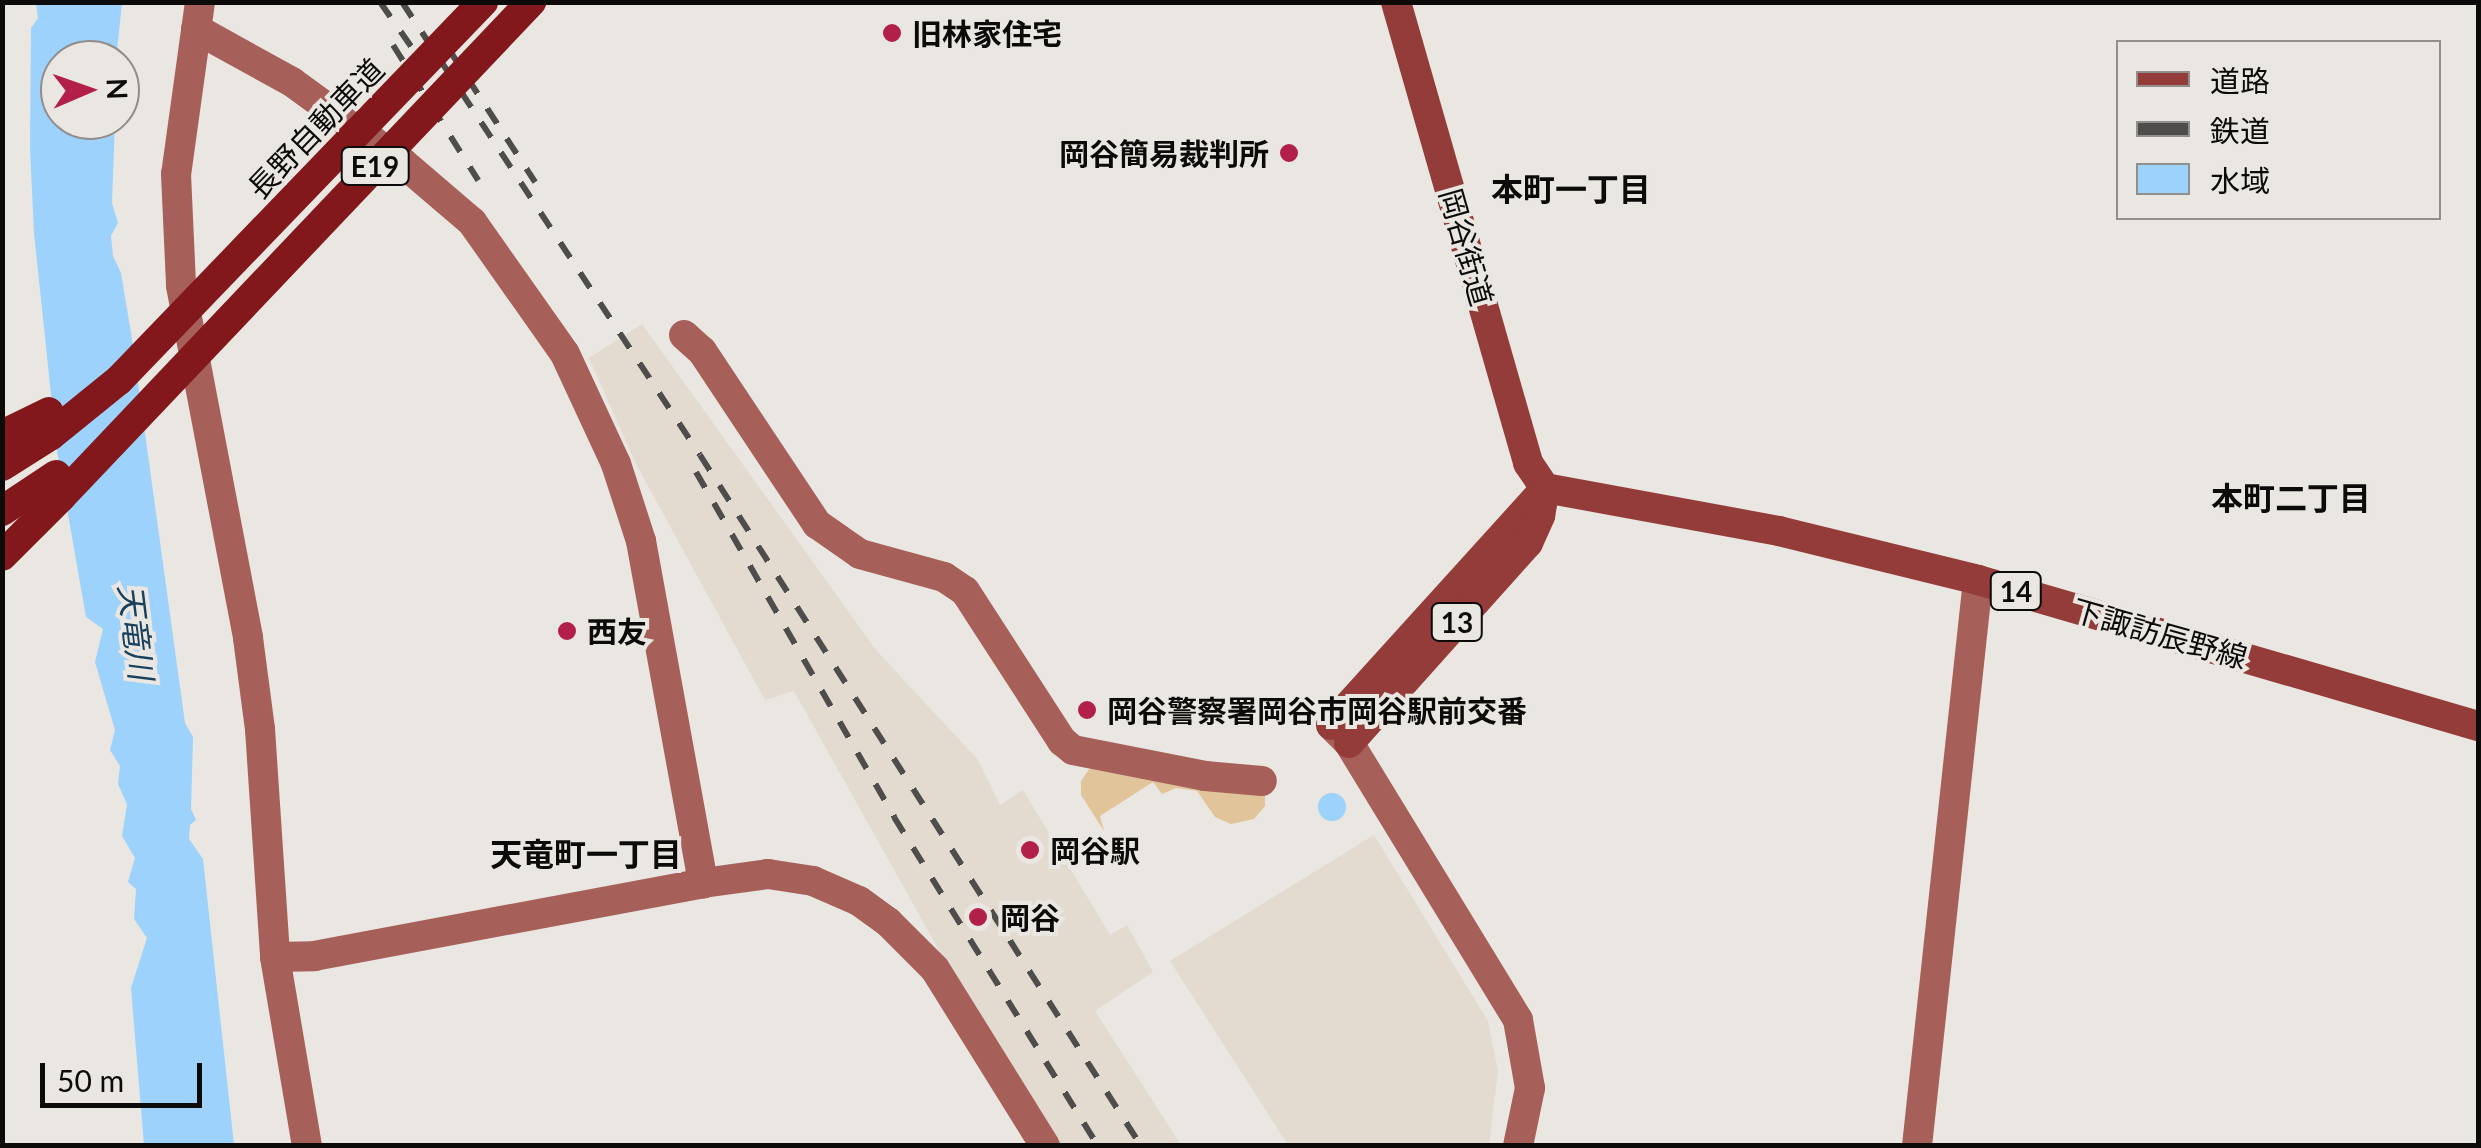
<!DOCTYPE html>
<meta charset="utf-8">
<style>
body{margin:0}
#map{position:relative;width:2481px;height:1148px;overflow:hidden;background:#eae6e1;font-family:Lato,"Noto Sans JP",sans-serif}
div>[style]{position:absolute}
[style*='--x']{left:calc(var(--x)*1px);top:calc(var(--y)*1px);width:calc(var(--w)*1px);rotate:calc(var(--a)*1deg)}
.built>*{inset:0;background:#e3dbcf}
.green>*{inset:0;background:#e2c49b}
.water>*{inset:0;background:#9cd2fb}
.round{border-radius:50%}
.secondary>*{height:30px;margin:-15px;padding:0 15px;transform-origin:15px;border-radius:15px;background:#a75f59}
.primary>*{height:30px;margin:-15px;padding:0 15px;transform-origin:15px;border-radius:15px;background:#943c39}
.highway>*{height:30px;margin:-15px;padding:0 15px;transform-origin:15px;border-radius:15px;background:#82181b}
.rail>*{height:6px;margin-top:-3px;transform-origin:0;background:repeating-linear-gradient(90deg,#4f4d4b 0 18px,transparent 0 36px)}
.highway-bridge>*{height:30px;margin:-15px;padding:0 15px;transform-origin:15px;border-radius:15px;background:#82181b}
.dots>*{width:28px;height:28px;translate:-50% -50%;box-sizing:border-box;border:5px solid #eae6e1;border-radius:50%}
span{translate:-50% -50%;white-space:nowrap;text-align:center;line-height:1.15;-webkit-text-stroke:8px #eae6e1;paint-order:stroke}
.shield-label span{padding:2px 8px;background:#eae6e1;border:2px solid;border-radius:8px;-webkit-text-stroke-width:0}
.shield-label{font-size:28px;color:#0c0b0a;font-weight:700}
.poi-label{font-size:30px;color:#0c0b0a;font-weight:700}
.left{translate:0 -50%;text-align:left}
.right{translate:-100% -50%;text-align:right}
.street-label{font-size:30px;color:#0c0b0a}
.neighbourhood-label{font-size:32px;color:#0c0b0a;font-weight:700}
.water-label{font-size:32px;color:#18415d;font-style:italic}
.frame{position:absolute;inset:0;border:5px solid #0c0b0a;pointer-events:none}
.legend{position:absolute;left:2116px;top:40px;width:325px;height:180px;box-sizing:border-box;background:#eae6e1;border:2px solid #918e8b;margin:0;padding:12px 18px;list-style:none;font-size:30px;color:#0c0b0a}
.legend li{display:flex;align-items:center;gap:20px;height:50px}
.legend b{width:50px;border:2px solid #918e8b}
.north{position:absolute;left:40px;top:40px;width:100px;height:100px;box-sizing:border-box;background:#eae6e1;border:2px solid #918e8b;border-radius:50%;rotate:88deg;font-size:28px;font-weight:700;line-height:40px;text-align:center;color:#0c0b0a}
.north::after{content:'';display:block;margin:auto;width:35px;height:45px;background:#b22049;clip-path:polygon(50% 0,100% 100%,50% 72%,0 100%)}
.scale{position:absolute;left:40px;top:1063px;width:162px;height:45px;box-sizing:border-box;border:5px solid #0c0b0a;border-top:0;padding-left:12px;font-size:30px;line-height:35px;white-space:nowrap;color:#0c0b0a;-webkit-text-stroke:8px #eae6e1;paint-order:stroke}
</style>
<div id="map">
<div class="built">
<div style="clip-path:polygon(642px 324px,876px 650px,978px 760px,1000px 805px,1023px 790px,1110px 935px,1127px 925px,1153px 972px,1095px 1011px,1181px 1145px,1059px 1145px,945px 961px,794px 691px,765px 700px,636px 464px,589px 358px)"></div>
<div style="clip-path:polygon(1374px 835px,1488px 1021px,1498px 1071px,1489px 1145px,1288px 1145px,1170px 961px)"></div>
</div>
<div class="green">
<div style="clip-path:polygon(1090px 768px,1265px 791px,1265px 806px,1254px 819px,1231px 824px,1215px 817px,1197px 791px,1176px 788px,1162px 794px,1153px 782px,1100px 816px,1104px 831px,1081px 795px,1081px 781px)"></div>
</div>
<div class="water">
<div style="clip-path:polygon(36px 3px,122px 3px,116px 60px,60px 60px,60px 120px,115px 120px,112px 203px,118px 223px,111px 236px,113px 256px,121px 273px,132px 339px,185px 723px,193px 737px,191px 809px,196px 820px,190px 825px,189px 839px,203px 859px,234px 1145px,144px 1145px,131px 988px,147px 938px,134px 919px,136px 889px,128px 882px,135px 858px,122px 836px,127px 804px,118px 784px,120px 766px,110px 750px,115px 730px,95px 662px,103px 629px,86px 617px,57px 451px,34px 233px,30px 148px,31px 28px,38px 18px)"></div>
<div class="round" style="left:1318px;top:793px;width:28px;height:28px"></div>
</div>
<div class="secondary">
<div style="--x:200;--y:2;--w:174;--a:97.9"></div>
<div style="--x:176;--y:174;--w:112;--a:87.4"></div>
<div style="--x:181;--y:286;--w:358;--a:79.2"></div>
<div style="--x:248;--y:638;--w:92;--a:82.5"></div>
<div style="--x:260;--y:729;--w:228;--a:86.2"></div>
<div style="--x:275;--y:957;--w:192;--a:80.4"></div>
<div style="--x:196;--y:29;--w:110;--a:28.9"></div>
<div style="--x:292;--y:82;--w:137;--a:36.1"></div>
<div style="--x:403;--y:163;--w:91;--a:40.5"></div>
<div style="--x:472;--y:222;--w:161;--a:54.8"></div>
<div style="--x:565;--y:354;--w:121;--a:65.1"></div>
<div style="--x:616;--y:464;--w:81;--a:72"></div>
<div style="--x:641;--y:541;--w:348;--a:79.7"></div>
<div style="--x:684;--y:335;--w:24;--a:42"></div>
<div style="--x:702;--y:351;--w:208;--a:56.4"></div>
<div style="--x:817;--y:524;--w:52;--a:34.9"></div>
<div style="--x:860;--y:554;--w:87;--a:15.3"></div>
<div style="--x:944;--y:577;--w:25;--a:34"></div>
<div style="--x:965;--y:591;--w:179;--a:57.1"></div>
<div style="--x:1062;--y:741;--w:14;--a:39"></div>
<div style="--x:1073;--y:750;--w:135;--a:11.1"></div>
<div style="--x:1205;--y:776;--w:57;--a:5"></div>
<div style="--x:1332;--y:726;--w:24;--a:45"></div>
<div style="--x:1349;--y:743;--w:324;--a:58.6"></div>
<div style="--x:1518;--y:1020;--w:69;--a:80"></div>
<div style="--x:1530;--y:1088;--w:59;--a:101.7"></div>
<div style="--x:275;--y:957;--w:39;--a:-1"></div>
<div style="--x:314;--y:956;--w:396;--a:-10.6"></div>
<div style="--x:703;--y:883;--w:66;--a:-7.9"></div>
<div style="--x:768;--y:874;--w:46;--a:8.8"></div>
<div style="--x:813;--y:881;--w:50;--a:23.5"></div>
<div style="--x:859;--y:901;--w:36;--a:36"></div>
<div style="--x:888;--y:922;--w:66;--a:45"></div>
<div style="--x:935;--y:969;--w:208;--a:58.1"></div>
<div style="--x:1917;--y:1146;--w:569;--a:-83.85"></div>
</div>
<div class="primary">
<div style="--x:1396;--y:2;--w:480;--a:74"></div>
<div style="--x:1528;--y:463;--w:30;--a:56"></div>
<div style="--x:1545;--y:488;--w:238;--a:10.4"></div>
<div style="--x:1779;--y:531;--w:205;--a:13.8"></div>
<div style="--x:1978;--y:580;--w:521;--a:16.28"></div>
<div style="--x:1331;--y:725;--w:316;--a:-47.8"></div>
<div style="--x:1349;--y:743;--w:268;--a:-48.2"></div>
<div style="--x:1528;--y:543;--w:30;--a:-66"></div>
<div style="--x:1540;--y:516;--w:28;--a:-80"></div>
</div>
<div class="highway">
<div style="--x:2;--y:435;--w:52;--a:-26.1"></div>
<div style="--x:2;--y:466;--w:58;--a:-32.3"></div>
<div style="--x:2;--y:511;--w:65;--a:-33.7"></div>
<div style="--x:2;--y:556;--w:83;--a:-45"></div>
</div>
<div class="rail">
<div style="--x:380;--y:2;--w:126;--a:55"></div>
<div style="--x:402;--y:2;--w:542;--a:56.66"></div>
<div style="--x:700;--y:455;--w:820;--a:57.45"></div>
<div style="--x:393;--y:45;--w:160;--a:57.8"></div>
<div style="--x:448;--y:48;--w:160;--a:57"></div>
<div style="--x:696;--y:472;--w:398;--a:60.1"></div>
<div style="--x:894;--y:817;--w:387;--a:58.2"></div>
</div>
<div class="highway-bridge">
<div style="--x:51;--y:435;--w:87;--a:-39"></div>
<div style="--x:119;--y:380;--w:525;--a:-46.08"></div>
<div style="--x:61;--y:497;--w:683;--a:-46.48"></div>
</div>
<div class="dots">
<div style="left:892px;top:33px;background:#b22049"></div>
<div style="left:1289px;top:153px;background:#b22049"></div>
<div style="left:567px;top:631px;background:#b22049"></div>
<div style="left:1087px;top:710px;background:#b22049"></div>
<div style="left:1030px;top:850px;background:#b22049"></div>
<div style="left:978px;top:917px;background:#b22049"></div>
</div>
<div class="shield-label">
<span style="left:375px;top:166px">E19</span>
<span style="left:2016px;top:591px">14</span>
<span style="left:1457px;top:622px">13</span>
</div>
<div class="poi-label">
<span class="left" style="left:912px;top:33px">旧林家住宅</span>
<span class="right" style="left:1269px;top:153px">岡谷簡易裁判所</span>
<span class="left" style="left:587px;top:631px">西友</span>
<span class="left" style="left:1107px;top:710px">岡谷警察署岡谷市岡谷駅前交番</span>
<span class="left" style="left:1050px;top:850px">岡谷駅</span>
<span class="left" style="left:1000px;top:917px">岡谷</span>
</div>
<div class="street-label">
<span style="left:315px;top:128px;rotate:-46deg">長野自動車道</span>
<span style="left:1467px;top:247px;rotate:74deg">岡谷街道</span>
<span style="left:2160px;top:633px;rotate:16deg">下諏訪辰野線</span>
</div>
<div class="neighbourhood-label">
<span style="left:1571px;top:189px">本町一丁目</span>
<span style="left:2291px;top:498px">本町二丁目</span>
<span style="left:586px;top:854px">天竜町一丁目</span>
</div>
<div class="water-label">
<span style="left:136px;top:632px;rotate:83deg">天竜川</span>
</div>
<div class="frame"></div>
<ul class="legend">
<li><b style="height:12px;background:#943c39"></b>道路</li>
<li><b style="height:12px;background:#4f4d4b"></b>鉄道</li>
<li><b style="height:28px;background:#9cd2fb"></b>水域</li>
</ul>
<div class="north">N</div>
<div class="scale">50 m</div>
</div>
